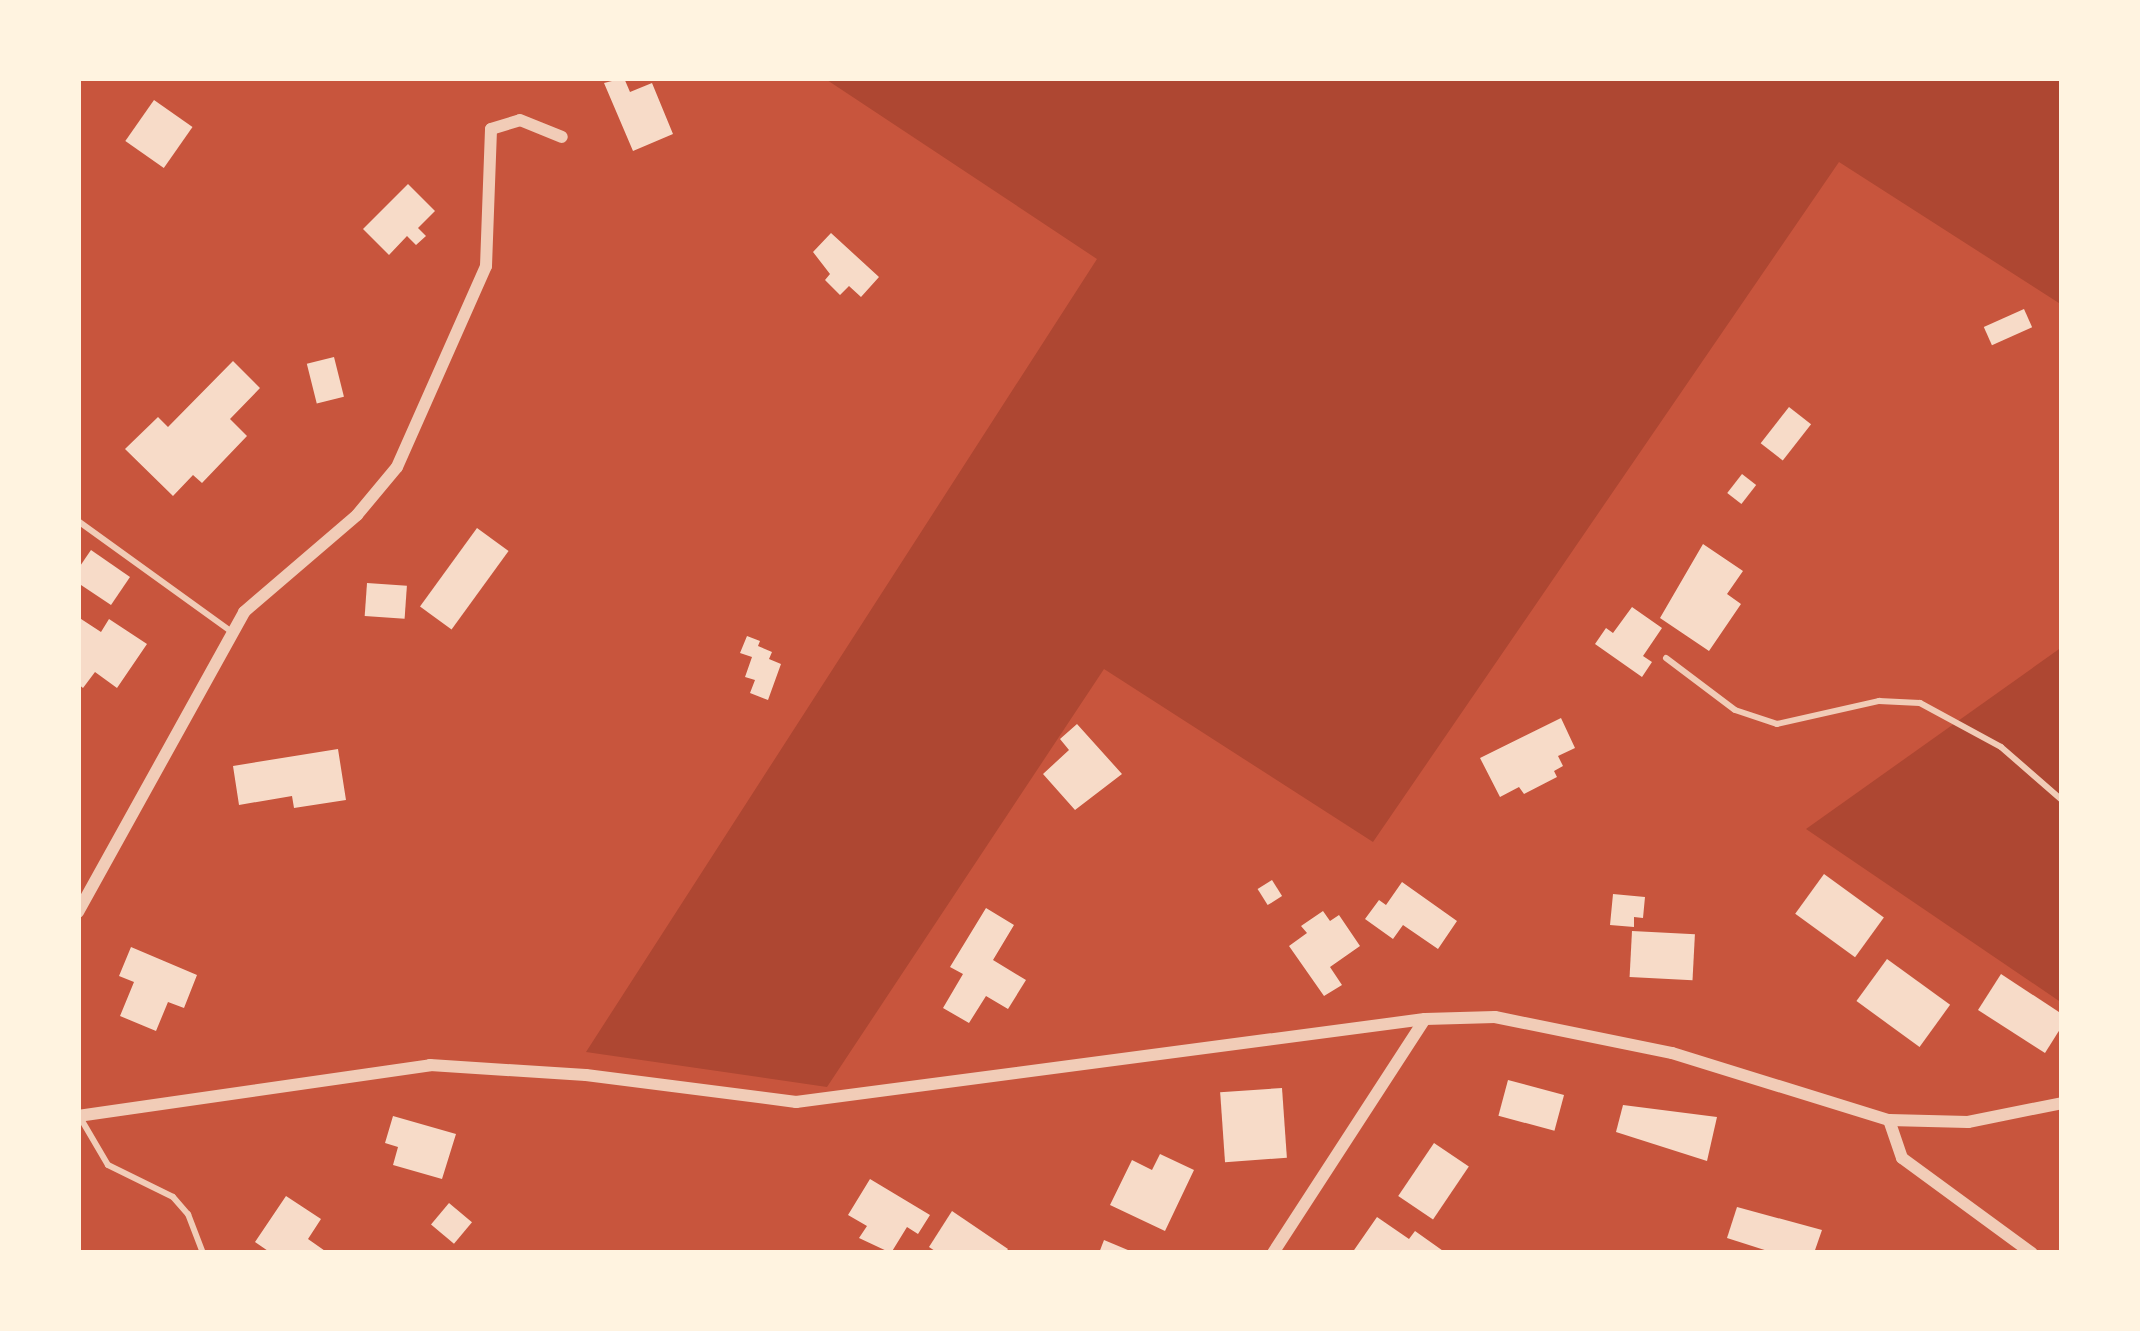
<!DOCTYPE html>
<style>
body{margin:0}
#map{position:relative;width:2140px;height:1331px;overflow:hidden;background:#c8553d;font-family:Signika,sans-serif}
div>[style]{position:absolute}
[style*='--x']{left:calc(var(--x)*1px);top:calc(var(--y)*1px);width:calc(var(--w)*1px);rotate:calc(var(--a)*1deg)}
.green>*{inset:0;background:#ae4732}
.building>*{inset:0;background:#f7dbc8;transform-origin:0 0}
.service>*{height:6px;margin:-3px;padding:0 3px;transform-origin:3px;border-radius:3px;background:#f1ccb7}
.minor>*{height:12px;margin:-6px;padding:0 6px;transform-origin:6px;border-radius:6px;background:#f1ccb7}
span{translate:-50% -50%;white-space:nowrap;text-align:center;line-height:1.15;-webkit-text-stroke:10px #fff3e0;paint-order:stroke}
.frame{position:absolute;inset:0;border:81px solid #fff3e0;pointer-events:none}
</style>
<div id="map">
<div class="green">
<div style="clip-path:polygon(824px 78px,2062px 78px,2062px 305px,1839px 162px,1373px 842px,1104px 669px,827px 1087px,586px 1052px,1097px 259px)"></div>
<div style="clip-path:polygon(2062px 647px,2062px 1003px,1806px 829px)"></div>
</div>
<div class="building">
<div style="clip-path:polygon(624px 78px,630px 92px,652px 83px,673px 134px,633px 151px,604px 83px)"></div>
<div style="left:154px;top:100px;width:47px;height:50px;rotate:35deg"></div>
<div style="clip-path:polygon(408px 184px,435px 211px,418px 228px,426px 236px,416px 245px,407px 236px,389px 255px,363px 229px)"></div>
<div style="clip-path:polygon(831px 233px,879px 277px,861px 297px,849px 286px,840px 295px,825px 280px,830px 274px,813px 252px)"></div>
<div style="left:2024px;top:309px;width:20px;height:44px;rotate:66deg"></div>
<div style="left:334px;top:357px;width:41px;height:28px;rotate:76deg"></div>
<div style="clip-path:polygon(233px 361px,260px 388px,230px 419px,247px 436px,202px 483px,193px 475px,173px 496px,125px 449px,158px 417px,168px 427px)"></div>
<div style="left:1789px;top:407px;width:28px;height:46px;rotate:38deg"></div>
<div style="left:1742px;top:474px;width:18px;height:24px;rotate:38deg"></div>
<div style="left:477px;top:528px;width:39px;height:97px;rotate:36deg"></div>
<div style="clip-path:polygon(1703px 544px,1743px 571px,1727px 594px,1741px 604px,1709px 651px,1660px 618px)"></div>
<div style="clip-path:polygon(91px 550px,130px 577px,111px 605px,78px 583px,78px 569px)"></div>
<div style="left:367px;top:583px;width:40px;height:33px;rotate:4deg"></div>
<div style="clip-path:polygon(1632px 607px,1662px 628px,1643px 656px,1652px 662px,1642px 677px,1595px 644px,1606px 628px,1613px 633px)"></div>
<div style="clip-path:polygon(78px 617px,101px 632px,109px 619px,147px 644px,117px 688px,95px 672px,83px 688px,78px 684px)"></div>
<div style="clip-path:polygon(747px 636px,760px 641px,758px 646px,772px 652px,769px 659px,781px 664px,768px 700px,750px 693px,755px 680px,745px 677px,752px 657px,740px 653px)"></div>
<div style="clip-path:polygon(1561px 718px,1575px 748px,1558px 756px,1563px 766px,1554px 771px,1557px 777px,1524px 794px,1519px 787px,1500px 797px,1480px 758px)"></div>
<div style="clip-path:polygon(1077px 724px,1122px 774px,1075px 810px,1043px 774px,1069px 750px,1060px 739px)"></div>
<div style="clip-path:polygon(338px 749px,346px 800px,294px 808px,292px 796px,239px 805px,233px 766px)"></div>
<div style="left:1824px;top:874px;width:74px;height:49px;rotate:36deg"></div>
<div style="left:1272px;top:880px;width:19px;height:17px;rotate:58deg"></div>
<div style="clip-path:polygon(1402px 882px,1457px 921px,1438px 949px,1403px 925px,1393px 939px,1365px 919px,1379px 900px,1386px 905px)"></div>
<div style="clip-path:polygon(1613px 894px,1645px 897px,1643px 918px,1634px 917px,1634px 927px,1610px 925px)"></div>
<div style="clip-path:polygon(986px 908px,1014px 925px,993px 960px,1026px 980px,1008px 1009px,986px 996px,969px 1023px,943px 1008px,963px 974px,950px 967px)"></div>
<div style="clip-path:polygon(1323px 911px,1330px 921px,1339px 915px,1360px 946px,1330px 967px,1342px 985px,1324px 996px,1289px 946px,1307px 933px,1301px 926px)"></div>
<div style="left:1632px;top:931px;width:63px;height:46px;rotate:3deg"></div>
<div style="clip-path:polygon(131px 947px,197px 975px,184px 1008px,168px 1002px,156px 1031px,120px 1016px,134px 982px,119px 976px)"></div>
<div style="left:1887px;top:959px;width:78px;height:52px;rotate:36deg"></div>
<div style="clip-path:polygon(2001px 974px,2062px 1014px,2062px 1026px,2045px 1053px,1978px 1010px)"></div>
<div style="left:1508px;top:1080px;width:58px;height:37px;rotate:15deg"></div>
<div style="left:1282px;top:1088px;width:70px;height:62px;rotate:86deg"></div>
<div style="clip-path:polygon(1623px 1105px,1717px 1117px,1707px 1161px,1616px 1132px)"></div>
<div style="clip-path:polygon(393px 1116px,456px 1134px,442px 1179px,393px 1165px,398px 1147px,385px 1143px)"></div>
<div style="left:1434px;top:1143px;width:42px;height:64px;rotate:34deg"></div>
<div style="clip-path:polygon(1160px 1154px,1194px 1170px,1165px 1231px,1110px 1205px,1132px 1160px,1152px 1170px)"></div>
<div style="clip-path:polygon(870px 1179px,930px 1215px,918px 1234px,907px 1227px,891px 1253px,859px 1238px,867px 1226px,848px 1215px)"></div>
<div style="clip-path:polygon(286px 1196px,321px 1219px,308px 1239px,328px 1253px,271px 1253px,255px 1242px)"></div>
<div style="left:449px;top:1203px;width:30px;height:28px;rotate:40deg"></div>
<div style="clip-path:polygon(1737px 1207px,1822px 1230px,1814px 1253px,1774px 1253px,1727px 1238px)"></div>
<div style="clip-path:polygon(952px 1211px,1008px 1249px,1005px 1253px,938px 1253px,929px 1247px)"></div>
<div style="clip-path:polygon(1377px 1217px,1409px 1239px,1415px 1231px,1446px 1253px,1352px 1253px)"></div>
<div style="clip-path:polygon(1104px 1240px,1135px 1253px,1099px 1253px)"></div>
</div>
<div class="service">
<div style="--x:78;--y:521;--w:190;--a:35.8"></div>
<div style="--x:1666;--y:658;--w:86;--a:37"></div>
<div style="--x:1735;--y:710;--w:44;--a:18.4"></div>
<div style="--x:1777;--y:724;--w:105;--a:-12.7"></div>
<div style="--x:1879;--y:701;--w:41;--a:2.8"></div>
<div style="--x:1920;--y:703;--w:92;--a:28.5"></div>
<div style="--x:2001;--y:747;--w:81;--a:41"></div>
<div style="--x:81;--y:1119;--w:53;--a:59.6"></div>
<div style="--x:108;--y:1165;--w:72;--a:26.2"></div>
<div style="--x:173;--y:1197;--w:23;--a:49"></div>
<div style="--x:188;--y:1214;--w:42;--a:69"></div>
</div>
<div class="minor">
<div style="--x:78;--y:912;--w:343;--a:-61"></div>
<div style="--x:244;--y:612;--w:149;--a:-40.6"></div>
<div style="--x:357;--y:515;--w:62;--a:-50.2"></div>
<div style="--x:397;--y:467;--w:220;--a:-66.1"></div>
<div style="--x:486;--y:266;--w:137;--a:-87.9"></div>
<div style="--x:491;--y:129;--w:30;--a:-17"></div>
<div style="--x:520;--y:120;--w:45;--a:22"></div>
<div style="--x:78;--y:1116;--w:356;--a:-8.2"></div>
<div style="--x:430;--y:1065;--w:156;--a:3.7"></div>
<div style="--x:586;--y:1075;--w:212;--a:7.3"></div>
<div style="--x:796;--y:1102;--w:634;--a:-7.52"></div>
<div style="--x:1425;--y:1019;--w:70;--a:-1.6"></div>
<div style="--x:1495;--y:1017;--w:181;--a:11.5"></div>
<div style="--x:1672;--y:1053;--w:227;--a:17.2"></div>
<div style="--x:1889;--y:1120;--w:79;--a:1.5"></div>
<div style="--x:1968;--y:1122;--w:96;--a:-11.4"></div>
<div style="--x:1889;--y:1120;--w:40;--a:71.1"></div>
<div style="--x:1902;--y:1158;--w:161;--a:36.2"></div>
<div style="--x:1273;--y:1253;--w:279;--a:-57"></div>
</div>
<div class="frame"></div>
</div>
